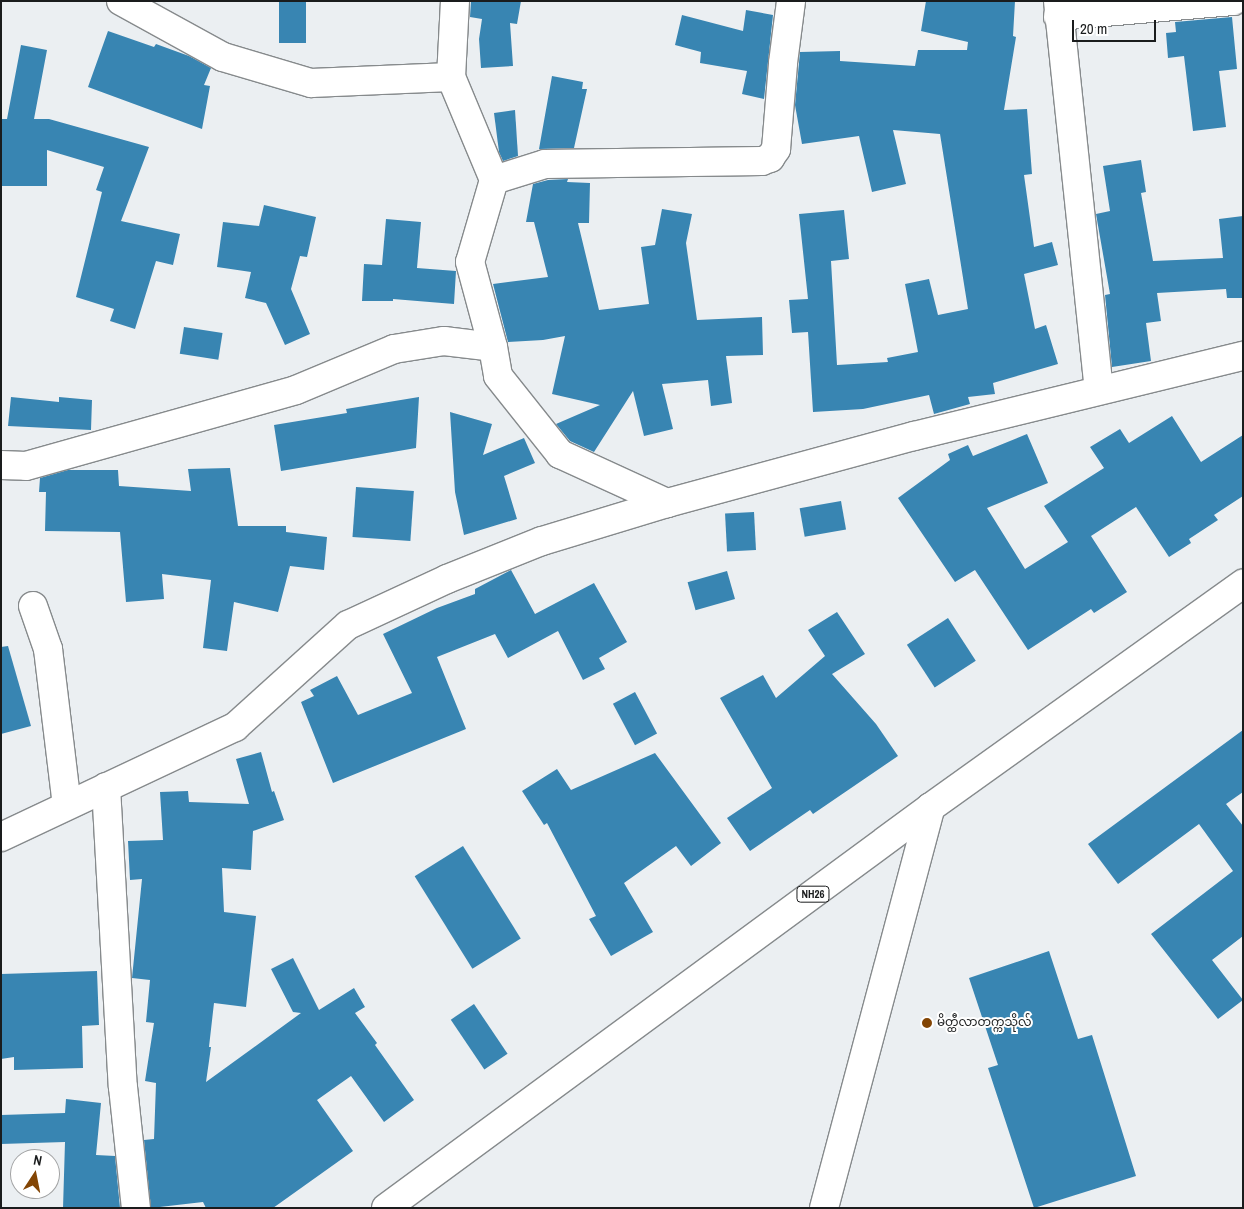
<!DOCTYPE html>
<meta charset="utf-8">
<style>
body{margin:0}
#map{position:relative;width:1244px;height:1209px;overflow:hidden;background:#ebeff2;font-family:"Archivo Narrow","Noto Sans Myanmar",sans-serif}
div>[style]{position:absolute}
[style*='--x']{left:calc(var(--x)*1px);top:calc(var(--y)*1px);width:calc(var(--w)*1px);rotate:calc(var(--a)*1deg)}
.building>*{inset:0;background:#3885b2;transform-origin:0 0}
.roads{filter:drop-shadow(1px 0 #868a8c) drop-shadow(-1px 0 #868a8c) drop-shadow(0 1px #868a8c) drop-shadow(0 -1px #868a8c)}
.minor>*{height:28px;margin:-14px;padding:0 14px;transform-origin:14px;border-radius:14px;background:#fff}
.highway>*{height:28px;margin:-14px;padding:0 14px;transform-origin:14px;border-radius:14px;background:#fff}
.dots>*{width:14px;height:14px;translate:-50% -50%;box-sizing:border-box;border:2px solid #fff;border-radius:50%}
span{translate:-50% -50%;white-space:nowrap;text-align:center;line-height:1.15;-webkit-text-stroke:4px #fff;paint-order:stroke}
.shield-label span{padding:1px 4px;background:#fff;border:1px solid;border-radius:4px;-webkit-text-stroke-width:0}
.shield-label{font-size:11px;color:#1a1c1d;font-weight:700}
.poi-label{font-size:12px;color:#1a1c1d}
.left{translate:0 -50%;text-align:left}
.frame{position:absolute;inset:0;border:2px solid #1a1c1d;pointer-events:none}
.north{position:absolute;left:10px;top:1149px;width:50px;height:50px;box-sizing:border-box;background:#fff;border:1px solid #a3a4a5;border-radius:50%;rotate:11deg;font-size:14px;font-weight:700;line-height:20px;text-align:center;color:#1a1c1d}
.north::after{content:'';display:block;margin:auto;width:18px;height:22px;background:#834504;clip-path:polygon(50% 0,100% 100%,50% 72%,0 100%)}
.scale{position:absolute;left:1072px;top:20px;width:84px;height:22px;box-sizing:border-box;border:2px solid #1a1c1d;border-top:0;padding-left:6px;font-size:15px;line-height:18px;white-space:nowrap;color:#1a1c1d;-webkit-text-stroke:4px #fff;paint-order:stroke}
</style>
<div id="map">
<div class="building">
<div style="left:279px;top:1px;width:27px;height:42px"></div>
<div style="clip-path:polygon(471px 1px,521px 1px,517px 24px,510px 23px,513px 66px,481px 68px,479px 39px,482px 19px,470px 17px)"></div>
<div style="clip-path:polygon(926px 1px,1015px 1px,1013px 36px,1016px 37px,1004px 110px,1027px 109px,1032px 174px,1024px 175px,1034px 247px,1052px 242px,1058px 265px,1024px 274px,1035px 329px,1046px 325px,1058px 364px,993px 383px,995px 394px,968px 397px,970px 404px,934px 414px,929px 395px,863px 409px,813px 412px,808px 332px,792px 333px,789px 300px,808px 299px,799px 214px,844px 210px,849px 259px,831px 261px,837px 365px,888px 362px,887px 358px,918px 352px,905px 284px,929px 279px,938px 315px,968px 309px,940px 134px,893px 130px,906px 184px,872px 192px,859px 136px,802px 144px,795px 105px,800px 52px,840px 51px,840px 61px,915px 66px,918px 50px,967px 50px,968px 42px,921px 31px)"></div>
<div style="clip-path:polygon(746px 10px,773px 15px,764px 99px,742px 94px,747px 71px,700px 63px,701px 52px,675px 45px,682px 15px,743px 31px)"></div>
<div style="clip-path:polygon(1232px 17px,1237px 69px,1219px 71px,1226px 127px,1193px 131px,1184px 56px,1168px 58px,1166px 33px,1176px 32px,1175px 22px)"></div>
<div style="clip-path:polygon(108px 31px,154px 47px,156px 44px,189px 56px,211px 68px,204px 85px,210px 86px,202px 129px,88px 87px)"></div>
<div style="clip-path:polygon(21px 45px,47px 50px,34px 119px,49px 119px,149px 147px,121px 221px,180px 234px,173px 265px,156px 261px,135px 329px,110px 321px,114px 309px,76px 297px,102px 192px,96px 190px,104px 167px,47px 150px,47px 186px,1px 186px,1px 119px,7px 119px)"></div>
<div style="clip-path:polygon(552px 76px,583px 82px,582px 89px,587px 89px,574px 148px,539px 149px)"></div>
<div style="clip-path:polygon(515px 110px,518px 156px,503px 161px,499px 152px,494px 113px)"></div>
<div style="clip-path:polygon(1141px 160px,1146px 192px,1141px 193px,1153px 261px,1223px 258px,1219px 219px,1243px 216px,1243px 298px,1227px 298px,1226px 289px,1157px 293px,1161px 321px,1146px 323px,1151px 361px,1112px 367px,1105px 295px,1110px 294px,1096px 214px,1110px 211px,1103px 166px)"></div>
<div style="clip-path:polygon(568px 179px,567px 182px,590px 183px,589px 223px,578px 223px,599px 310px,649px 304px,641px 247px,655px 245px,662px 209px,692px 214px,686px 243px,697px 320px,762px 317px,763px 355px,726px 356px,732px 403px,711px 406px,708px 380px,662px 384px,673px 429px,644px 436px,633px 391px,594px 452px,570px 441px,556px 424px,600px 405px,552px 394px,565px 336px,543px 340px,508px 342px,493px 284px,548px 277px,534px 222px,526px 222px,533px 184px,548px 180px)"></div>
<div style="clip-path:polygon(264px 205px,316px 217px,307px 257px,300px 256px,291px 289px,310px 334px,285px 345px,266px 303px,245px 298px,251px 272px,217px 267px,223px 222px,259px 226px)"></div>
<div style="clip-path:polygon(386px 219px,421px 222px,417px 268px,456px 271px,454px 304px,393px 299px,393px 301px,362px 301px,364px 264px,382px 265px)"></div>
<div style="left:184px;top:327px;width:39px;height:27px;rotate:9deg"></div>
<div style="clip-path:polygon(11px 397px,59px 402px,59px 397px,92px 400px,91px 430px,8px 426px)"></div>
<div style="clip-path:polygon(419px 397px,416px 448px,281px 471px,274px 425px,347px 413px,346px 409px)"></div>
<div style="clip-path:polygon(450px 412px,492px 424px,483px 455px,524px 438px,535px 463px,504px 476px,517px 519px,464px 535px,455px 492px)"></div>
<div style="clip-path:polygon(1172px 416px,1201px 462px,1243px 435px,1243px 496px,1214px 515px,1218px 520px,1189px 539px,1191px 543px,1169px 557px,1136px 507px,1091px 536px,1127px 592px,1094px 613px,1091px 609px,1028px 650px,975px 570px,955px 582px,898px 498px,950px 460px,948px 454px,968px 445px,973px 456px,1027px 434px,1048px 483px,987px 508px,1025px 569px,1068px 542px,1044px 506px,1104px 468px,1090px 447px,1120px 429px,1129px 443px)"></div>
<div style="clip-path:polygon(230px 468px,238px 526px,286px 526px,286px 532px,327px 537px,324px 570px,290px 566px,278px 612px,234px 602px,227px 651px,203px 648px,211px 580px,162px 574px,164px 599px,126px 602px,120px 532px,45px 531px,46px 492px,39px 492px,40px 478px,68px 470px,118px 470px,119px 486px,191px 491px,188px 469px)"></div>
<div style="left:356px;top:487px;width:58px;height:50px;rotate:4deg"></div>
<div style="left:841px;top:501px;width:29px;height:42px;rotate:80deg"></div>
<div style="left:754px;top:512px;width:38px;height:29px;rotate:87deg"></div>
<div style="clip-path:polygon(511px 570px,535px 614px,594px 583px,627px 642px,599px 658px,605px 669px,583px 680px,558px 631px,508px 658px,495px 634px,437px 657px,466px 729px,333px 783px,301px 702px,314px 696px,310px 690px,337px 676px,358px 715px,412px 693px,383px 634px,437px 608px,475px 594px,475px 589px)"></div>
<div style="left:727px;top:571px;width:29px;height:41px;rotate:74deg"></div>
<div style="clip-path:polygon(837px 612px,865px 654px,832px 674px,876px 724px,898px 756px,813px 814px,810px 810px,750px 851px,727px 818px,772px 788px,720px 698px,763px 675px,776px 698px,825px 656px,808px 630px)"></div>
<div style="left:948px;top:618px;width:51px;height:49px;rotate:57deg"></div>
<div style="clip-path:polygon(8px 646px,31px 726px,1px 734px,1px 647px)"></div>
<div style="left:635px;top:692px;width:47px;height:25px;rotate:62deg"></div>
<div style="clip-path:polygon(1243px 730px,1243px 792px,1226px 804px,1243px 826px,1243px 936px,1212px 960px,1243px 1000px,1218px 1019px,1151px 934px,1233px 871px,1199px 824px,1118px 884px,1088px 844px)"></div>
<div style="clip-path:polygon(261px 752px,272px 792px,274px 791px,284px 820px,253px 831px,251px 870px,222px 868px,224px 912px,256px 916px,246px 1007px,214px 1003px,209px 1047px,211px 1047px,206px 1082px,301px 1013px,293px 1012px,271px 969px,293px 958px,319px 1010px,354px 988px,365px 1007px,355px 1013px,377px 1043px,375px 1045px,414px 1100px,384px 1122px,351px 1076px,317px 1100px,353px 1151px,273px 1208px,206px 1208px,203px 1202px,151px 1208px,144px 1140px,154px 1139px,156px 1083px,145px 1081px,154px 1023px,146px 1022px,150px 980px,132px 978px,142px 879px,130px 880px,128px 841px,163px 840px,160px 792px,188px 791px,189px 802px,249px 804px,236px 759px)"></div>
<div style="clip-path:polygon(655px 753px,721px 843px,691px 866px,676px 846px,624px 883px,653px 932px,611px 956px,589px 919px,596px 916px,547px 823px,544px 825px,522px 791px,557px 769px,571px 790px)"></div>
<div style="left:463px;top:846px;width:109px;height:57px;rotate:58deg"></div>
<div style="clip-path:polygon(1049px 951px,1078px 1039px,1092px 1035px,1136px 1176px,1034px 1208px,988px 1068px,998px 1065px,969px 978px)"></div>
<div style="clip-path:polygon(97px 971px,99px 1025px,82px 1026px,83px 1068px,14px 1070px,14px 1057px,1px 1059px,1px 974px)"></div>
<div style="left:474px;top:1004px;width:60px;height:28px;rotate:56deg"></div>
<div style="clip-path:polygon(66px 1099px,101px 1103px,96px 1155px,115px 1156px,120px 1208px,63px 1208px,65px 1142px,1px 1144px,1px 1115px,65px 1113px)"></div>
</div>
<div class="roads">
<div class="minor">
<div style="--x:121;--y:1;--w:116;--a:28.8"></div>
<div style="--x:223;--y:57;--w:92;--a:16.5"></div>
<div style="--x:311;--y:83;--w:140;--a:-2.5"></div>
<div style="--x:455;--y:1;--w:76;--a:93"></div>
<div style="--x:451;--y:77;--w:112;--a:67.3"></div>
<div style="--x:494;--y:180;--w:85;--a:106.3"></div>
<div style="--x:470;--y:262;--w:88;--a:74.9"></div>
<div style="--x:493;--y:347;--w:29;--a:80"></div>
<div style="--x:498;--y:376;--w:100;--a:51.5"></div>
<div style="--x:560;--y:454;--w:118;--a:24.6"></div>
<div style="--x:667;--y:503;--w:256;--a:-15.2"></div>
<div style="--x:914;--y:436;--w:339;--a:-13.7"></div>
<div style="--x:1058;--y:1;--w:391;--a:84"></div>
<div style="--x:1058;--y:16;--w:176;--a:-4.9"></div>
<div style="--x:494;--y:180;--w:53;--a:-17.4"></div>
<div style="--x:545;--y:164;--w:217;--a:-0.8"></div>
<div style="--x:762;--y:161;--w:9;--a:-21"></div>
<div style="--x:770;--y:158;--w:11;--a:-56"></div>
<div style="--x:776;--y:149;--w:86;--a:-85.3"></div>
<div style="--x:783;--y:63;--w:63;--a:-82.6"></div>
<div style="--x:1;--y:465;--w:25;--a:2"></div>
<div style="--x:26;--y:466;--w:280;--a:-15.7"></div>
<div style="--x:296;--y:390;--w:106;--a:-22.7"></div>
<div style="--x:394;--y:349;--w:51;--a:-9.1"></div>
<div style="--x:444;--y:341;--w:49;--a:7"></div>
<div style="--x:33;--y:606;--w:46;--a:70.8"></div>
<div style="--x:48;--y:649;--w:157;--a:83.1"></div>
<div style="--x:106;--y:787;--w:300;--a:86.8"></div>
<div style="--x:123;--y:1087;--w:122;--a:83.9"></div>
<div style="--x:1;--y:837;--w:259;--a:-25.2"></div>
<div style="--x:235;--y:727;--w:152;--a:-42.1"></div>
<div style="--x:348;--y:625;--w:109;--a:-24.9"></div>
<div style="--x:447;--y:579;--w:102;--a:-21.8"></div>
<div style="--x:542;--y:541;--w:131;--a:-16.9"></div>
<div style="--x:824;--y:1208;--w:415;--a:-75.1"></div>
</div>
<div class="highway">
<div style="--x:386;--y:1208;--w:677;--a:-36.34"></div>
<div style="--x:931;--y:807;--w:384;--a:-35.6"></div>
</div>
</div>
<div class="dots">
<div style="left:927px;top:1023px;background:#834504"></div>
</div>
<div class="shield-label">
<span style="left:813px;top:894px">NH26</span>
</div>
<div class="poi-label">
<span class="left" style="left:937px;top:1023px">မိတ္ထီလာတက္ကသိုလ်</span>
</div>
<div class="frame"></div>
<div class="north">N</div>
<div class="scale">20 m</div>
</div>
